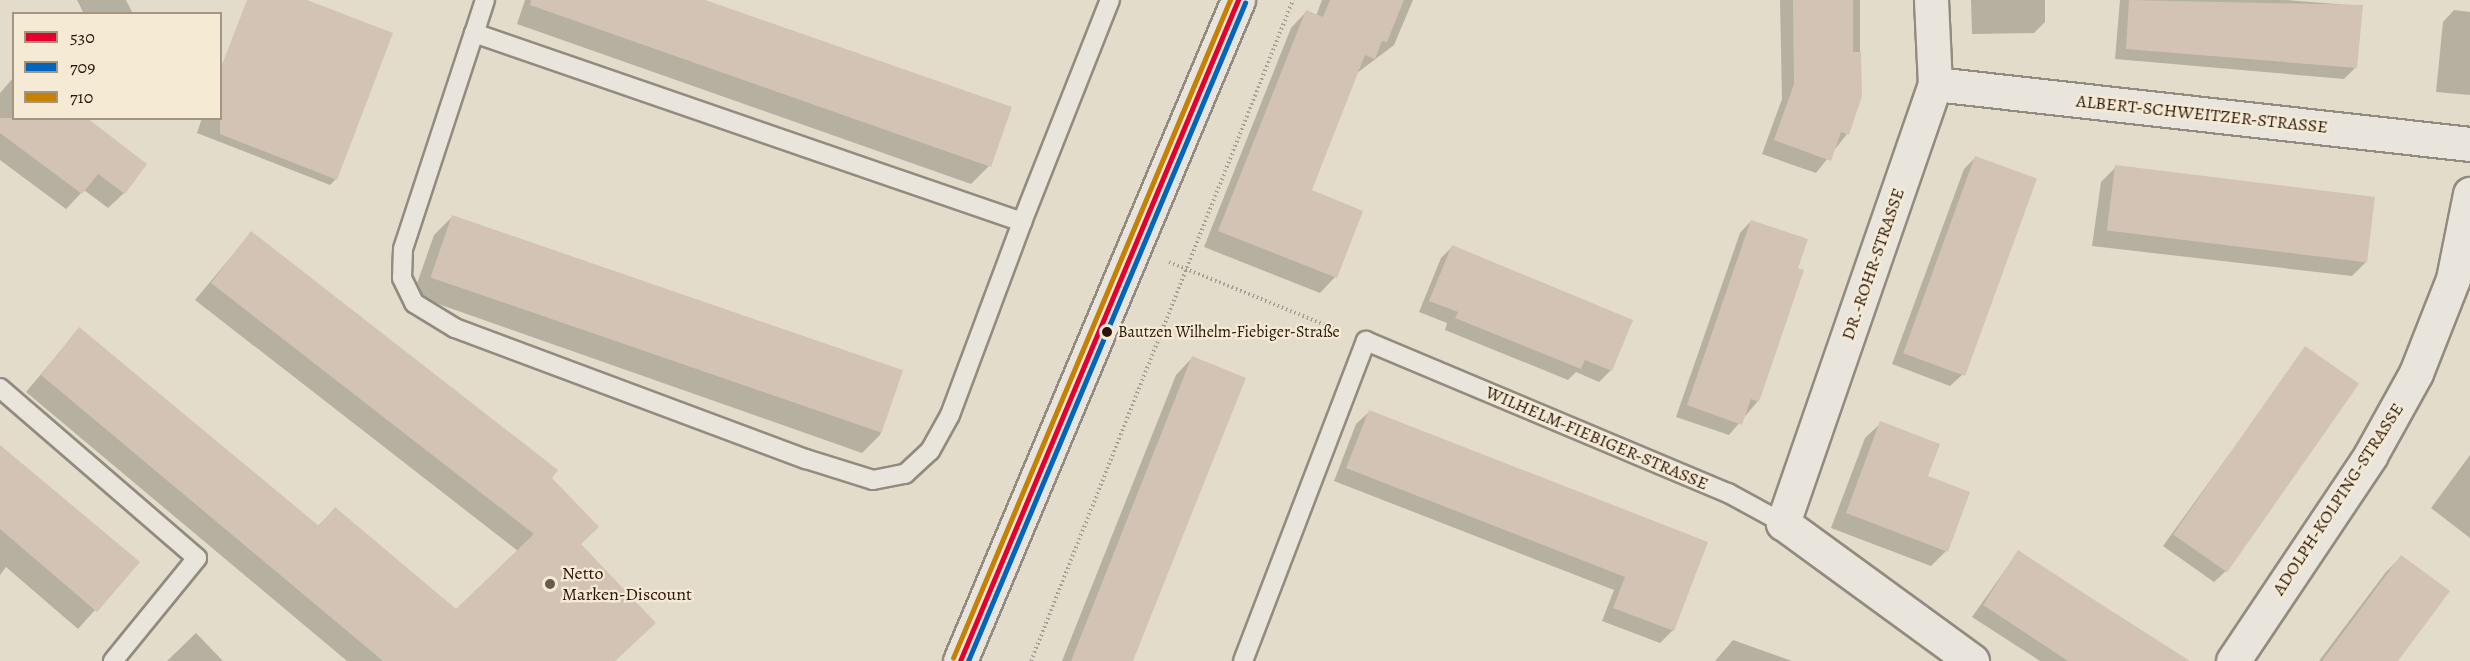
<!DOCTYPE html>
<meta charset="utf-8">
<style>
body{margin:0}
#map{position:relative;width:2470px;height:661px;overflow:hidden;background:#e4dcca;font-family:Alegreya,serif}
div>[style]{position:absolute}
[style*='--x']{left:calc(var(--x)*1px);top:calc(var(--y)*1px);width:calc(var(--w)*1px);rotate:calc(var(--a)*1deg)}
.shadow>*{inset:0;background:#0003}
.building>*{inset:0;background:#d2c3b5;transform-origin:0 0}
.path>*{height:4px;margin-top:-2px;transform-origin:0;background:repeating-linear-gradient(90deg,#a49f97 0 1.5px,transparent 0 4.5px)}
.roads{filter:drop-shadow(2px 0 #928b7f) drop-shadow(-2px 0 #928b7f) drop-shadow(0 2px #928b7f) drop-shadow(0 -2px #928b7f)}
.lane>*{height:18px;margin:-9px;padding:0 9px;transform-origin:9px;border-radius:9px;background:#eae5dc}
.street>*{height:33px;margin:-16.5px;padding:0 16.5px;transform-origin:16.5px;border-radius:16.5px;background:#eae5dc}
.secondary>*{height:33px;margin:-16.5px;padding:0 16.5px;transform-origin:16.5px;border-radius:16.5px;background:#eae5dc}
.bus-1>*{height:4.5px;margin:-2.25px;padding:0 2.25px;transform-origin:2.25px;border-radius:2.25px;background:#e4002b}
.bus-2>*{height:4.5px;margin:-2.25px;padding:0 2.25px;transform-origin:2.25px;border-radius:2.25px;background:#0065bd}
.bus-3>*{height:4.5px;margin:-2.25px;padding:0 2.25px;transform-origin:2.25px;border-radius:2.25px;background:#c48102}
.dots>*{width:16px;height:16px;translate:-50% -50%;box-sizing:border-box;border:3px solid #f5ebd5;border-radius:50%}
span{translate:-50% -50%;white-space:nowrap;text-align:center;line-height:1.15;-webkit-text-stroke:4.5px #f5ebd5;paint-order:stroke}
.bus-label{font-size:16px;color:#2a1308}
.left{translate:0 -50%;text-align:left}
.street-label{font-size:18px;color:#2a1308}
.poi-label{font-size:18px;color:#2a1308}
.legend{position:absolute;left:12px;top:12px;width:210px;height:108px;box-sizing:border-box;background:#f5ebd5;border:2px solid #a49583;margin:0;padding:8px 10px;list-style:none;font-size:18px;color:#2a1308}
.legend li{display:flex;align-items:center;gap:12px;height:30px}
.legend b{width:30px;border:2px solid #a49583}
</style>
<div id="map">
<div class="shadow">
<div style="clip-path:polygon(77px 0,126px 0,133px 14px,84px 14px)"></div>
<div style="clip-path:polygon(249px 0,303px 0,336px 179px,330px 185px,197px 133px,202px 118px,220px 118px)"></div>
<div style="clip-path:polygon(525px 0,701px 0,989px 166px,971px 184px,517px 24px)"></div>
<div style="clip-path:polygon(1322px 0,1413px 0,1394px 45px,1357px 73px,1310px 191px,1335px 277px,1320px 293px,1204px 247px,1291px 28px,1306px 12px,1316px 16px)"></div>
<div style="clip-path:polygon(1780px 0,1860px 0,1860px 96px,1847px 134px,1816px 173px,1762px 154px,1782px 99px)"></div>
<div style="clip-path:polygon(1971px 0,2045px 0,2045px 22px,2034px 33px,1972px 34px)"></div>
<div style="clip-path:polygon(2120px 0,2285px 0,2361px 6px,2355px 68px,2344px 79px,2115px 59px)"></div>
<div style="clip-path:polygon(2454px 10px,2470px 12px,2470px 95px,2436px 92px,2443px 22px)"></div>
<div style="clip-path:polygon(14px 77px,14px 118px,85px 118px,124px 193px,108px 208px,84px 190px,66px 209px,0 160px,0 93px)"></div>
<div style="clip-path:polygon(1976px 157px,2035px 179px,1962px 375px,1950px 386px,1892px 364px,1964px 169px)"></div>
<div style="clip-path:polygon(2116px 167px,2367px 261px,2352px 276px,2092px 246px,2101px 182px)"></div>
<div style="clip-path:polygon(452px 217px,900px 375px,880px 435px,862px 453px,413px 295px,434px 235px)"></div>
<div style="clip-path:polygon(1751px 221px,1758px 401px,1729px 435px,1676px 417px,1740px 233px)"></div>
<div style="clip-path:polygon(251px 233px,550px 478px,580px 545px,614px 661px,347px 661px,26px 392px,79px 329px,318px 526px,335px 509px,456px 611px,518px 551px,195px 300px)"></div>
<div style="clip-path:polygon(1452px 247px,1611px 370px,1599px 382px,1576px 372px,1568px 380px,1445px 330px,1447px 323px,1419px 312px,1441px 258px)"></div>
<div style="clip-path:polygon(2306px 348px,2226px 571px,2214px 582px,2163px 546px)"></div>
<div style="clip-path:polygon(1192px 358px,1131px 661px,1062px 661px,1176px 375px)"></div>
<div style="clip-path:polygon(1369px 412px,1706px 542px,1673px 630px,1660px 643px,1602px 621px,1614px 590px,1334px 481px,1356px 424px)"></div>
<div style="clip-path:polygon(1881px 423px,1927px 477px,1946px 551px,1931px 566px,1831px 528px,1865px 438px)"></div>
<div style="clip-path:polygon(0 447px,138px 562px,78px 629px,6px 567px,0 575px)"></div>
<div style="clip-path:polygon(2470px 455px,2470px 538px,2431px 508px)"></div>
<div style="clip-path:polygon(2018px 552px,2168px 661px,2040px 661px,1972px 617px)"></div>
<div style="clip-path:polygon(2401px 557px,2396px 661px,2319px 661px,2386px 572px)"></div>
<div style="clip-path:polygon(196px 633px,223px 661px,167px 661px)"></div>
<div style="clip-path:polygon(1733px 640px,1792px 661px,1715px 661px)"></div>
</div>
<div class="building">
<div style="clip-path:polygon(247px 0,307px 0,393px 33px,337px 180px,220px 134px,220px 70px)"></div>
<div style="clip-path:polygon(531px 0,705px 0,1012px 107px,991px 167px,530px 5px)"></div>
<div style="clip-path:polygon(1330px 0,1404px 0,1387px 42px,1382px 41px,1375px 59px,1365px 55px,1312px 190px,1363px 211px,1337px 278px,1218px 231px,1306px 10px,1323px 17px)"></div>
<div style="clip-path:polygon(1793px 0,1853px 0,1853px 52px,1861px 52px,1862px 96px,1849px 135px,1841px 132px,1831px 161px,1774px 140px,1794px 84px)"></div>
<div style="clip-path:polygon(2129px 0,2363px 5px,2357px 68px,2126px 49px)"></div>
<div style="clip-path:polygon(0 118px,87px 118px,147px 164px,125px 194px,98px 174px,82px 194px,0 133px)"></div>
<div style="left:1975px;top:156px;width:66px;height:210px;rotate:20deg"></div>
<div style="left:2115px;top:165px;width:262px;height:66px;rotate:7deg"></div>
<div style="left:452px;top:215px;width:477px;height:66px;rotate:19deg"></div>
<div style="clip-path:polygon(1751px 220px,1808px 239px,1798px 268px,1804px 270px,1759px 402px,1751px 399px,1742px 425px,1687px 405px)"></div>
<div style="clip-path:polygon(251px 231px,558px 470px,552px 478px,599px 527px,581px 544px,656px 623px,615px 661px,383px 661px,41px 375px,79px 327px,319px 526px,335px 507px,456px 609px,534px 534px,211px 283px)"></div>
<div style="clip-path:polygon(1452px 245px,1633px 320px,1612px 371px,1585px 360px,1581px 369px,1455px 318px,1458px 312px,1429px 301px)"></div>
<div style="left:2305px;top:346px;width:66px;height:230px;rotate:35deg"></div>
<div style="clip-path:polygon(1192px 356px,1246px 378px,1204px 483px,1133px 661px,1071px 661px)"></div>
<div style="clip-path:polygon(1369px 410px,1708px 542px,1674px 631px,1613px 608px,1625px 577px,1346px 468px)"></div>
<div style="clip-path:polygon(1880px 421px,1940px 444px,1928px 476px,1970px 492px,1948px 552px,1846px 513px)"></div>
<div style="clip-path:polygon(0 445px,140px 562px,97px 612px,0 529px)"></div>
<div style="clip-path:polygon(2018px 550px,2096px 601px,2190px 661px,2068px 661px,1983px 605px)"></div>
<div style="clip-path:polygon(2401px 555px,2450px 591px,2398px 661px,2322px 661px)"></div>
</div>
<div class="path">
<div style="--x:1169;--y:262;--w:182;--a:21.9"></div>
<div style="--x:1031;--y:661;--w:711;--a:-68.38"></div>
</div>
<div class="roads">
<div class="lane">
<div style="--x:485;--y:0;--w:35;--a:108"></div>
<div style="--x:474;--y:33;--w:580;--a:19.03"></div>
<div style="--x:1022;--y:222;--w:239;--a:-68.4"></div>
<div style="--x:474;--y:33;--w:227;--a:108.2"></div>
<div style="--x:403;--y:249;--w:29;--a:92"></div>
<div style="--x:402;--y:278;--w:28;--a:64"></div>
<div style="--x:414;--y:303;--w:48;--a:31.4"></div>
<div style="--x:455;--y:328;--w:375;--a:20.5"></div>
<div style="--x:806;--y:459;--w:70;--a:17.4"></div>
<div style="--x:873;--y:480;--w:33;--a:-11"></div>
<div style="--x:905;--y:474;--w:34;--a:-43"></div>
<div style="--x:930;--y:451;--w:41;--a:-60.9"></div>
<div style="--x:950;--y:415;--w:206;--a:-69.5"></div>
<div style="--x:0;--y:388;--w:260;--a:40.8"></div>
<div style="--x:197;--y:558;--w:133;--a:129.2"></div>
<div style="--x:1243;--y:661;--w:343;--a:-69"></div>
<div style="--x:1366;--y:341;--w:393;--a:22.8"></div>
<div style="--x:1728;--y:493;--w:63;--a:28.6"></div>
</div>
<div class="street">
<div style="--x:1931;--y:0;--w:84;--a:87.3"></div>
<div style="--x:1935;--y:84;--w:465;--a:109.1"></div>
<div style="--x:1783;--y:523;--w:234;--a:36.1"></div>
<div style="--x:1935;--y:84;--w:538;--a:6.4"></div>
<div style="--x:2233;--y:661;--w:247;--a:-56.2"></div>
<div style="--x:2370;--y:456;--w:95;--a:-61"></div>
<div style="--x:2416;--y:373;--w:101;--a:-68.5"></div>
<div style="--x:2453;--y:279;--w:87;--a:-78.7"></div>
</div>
<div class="secondary">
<div style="--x:960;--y:661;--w:717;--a:-67.19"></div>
</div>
</div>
<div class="bus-1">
<div style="--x:960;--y:661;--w:717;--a:-67.19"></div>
</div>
<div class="bus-2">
<div style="--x:968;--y:661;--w:714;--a:-67.17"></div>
</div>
<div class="bus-3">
<div style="--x:953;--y:658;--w:714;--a:-67.17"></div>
</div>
<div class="dots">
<div style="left:1107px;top:332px;background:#2a1308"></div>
<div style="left:550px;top:584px;background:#6b594c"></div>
</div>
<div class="bus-label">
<span class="left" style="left:1118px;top:332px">Bautzen Wilhelm-Fiebiger-Straße</span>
</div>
<div class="street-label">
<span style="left:2202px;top:114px;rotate:6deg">ALBERT-SCHWEITZER-STRASSE</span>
<span style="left:1873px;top:264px;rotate:-71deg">DR.-ROHR-STRASSE</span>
<span style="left:1597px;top:438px;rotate:23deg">WILHELM-FIEBIGER-STRASSE</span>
<span style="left:2338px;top:499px;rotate:-57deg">ADOLPH-KOLPING-STRASSE</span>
</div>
<div class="poi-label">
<span class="left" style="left:562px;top:584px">Netto<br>Marken-Discount</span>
</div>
<ul class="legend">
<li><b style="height:8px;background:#e4002b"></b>530</li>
<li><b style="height:8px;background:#0065bd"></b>709</li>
<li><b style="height:8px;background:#c48102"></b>710</li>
</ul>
</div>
